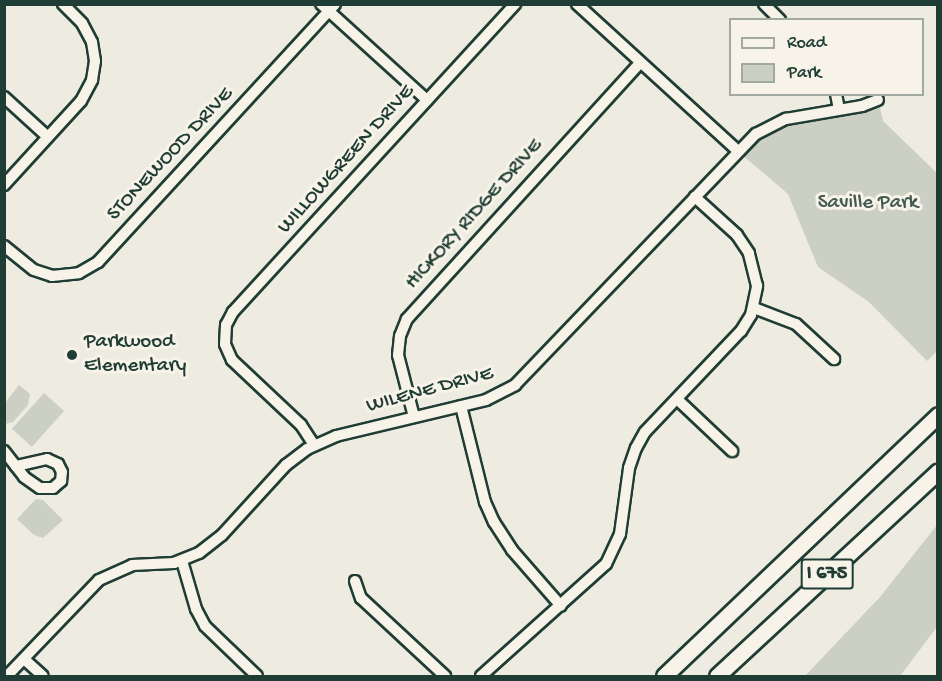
<!DOCTYPE html>
<style>
body{margin:0}
#map{position:relative;width:942px;height:681px;overflow:hidden;background:#eeece1;font-family:"Gochi Hand",sans-serif}
div>[style]{position:absolute}
[style*='--x']{left:calc(var(--x)*1px);top:calc(var(--y)*1px);width:calc(var(--w)*1px);rotate:calc(var(--a)*1deg)}
.green>*{inset:0;background:#cccfc4;transform-origin:0 0}
.roads{filter:drop-shadow(2px 0 #1f3d34) drop-shadow(-2px 0 #1f3d34) drop-shadow(0 2px #1f3d34) drop-shadow(0 -2px #1f3d34)}
.minor>*{height:10px;margin:-5px;padding:0 5px;transform-origin:5px;border-radius:5px;background:#f7f3e8}
.highway>*{height:15px;margin:-7.5px;padding:0 7.5px;transform-origin:7.5px;border-radius:7.5px;background:#f7f3e8}
.dots>*{width:16px;height:16px;translate:-50% -50%;box-sizing:border-box;border:3px solid #f7f3e8;border-radius:50%}
span{translate:-50% -50%;white-space:nowrap;text-align:center;line-height:1.15;-webkit-text-stroke:6px #f7f3e8;paint-order:stroke}
.shield-label span{padding:2px 4px;background:#f7f3e8;border:2px solid;border-radius:4px;-webkit-text-stroke-width:0}
.shield-label{font-size:20px;color:#1f3d34;font-weight:700}
.street-label{font-size:21px;color:#1f3d34}
.park-label{font-size:21px;color:#425a51}
.poi-label{font-size:21px;color:#1f3d34}
.left{translate:0 -50%;text-align:left}
.frame{position:absolute;inset:0;border:6px solid #1f3d34;pointer-events:none}
.legend{position:absolute;left:729px;top:18px;width:195px;height:78px;box-sizing:border-box;background:#f7f3e8;border:2px solid #a1aaa0;margin:0;padding:8px 10px;list-style:none;font-size:18px;color:#1f3d34}
.legend li{display:flex;align-items:center;gap:12px;height:30px}
.legend b{width:30px;border:2px solid #a1aaa0}
</style>
<div id="map">
<div class="green">
<div style="clip-path:polygon(879px 103px,883px 121px,937px 173px,937px 351px,927px 361px,869px 302px,818px 267px,788px 194px,741px 154px,760px 136px,789px 123px)"></div>
<div style="clip-path:polygon(19px 385px,30px 394px,28px 405px,13px 422px,5px 424px,5px 403px)"></div>
<div style="left:44px;top:393px;width:27px;height:48px;rotate:42deg"></div>
<div style="clip-path:polygon(36px 499px,43px 500px,63px 520px,43px 538px,34px 535px,17px 519px)"></div>
<div style="clip-path:polygon(937px 525px,937px 627px,900px 676px,805px 676px,880px 597px)"></div>
</div>
<div class="roads">
<div class="minor">
<div style="--x:321;--y:4;--w:143;--a:42.2"></div>
<div style="--x:577;--y:4;--w:218;--a:42.4"></div>
<div style="--x:764;--y:4;--w:23;--a:45"></div>
<div style="--x:836;--y:94;--w:15;--a:79"></div>
<div style="--x:4;--y:97;--w:59;--a:42.3"></div>
<div style="--x:4;--y:185;--w:114;--a:-47.5"></div>
<div style="--x:81;--y:101;--w:24;--a:-62"></div>
<div style="--x:92;--y:80;--w:19;--a:-81"></div>
<div style="--x:95;--y:61;--w:19;--a:-99"></div>
<div style="--x:92;--y:42;--w:21;--a:-118"></div>
<div style="--x:82;--y:23;--w:27;--a:-135"></div>
<div style="--x:4;--y:246;--w:38;--a:39"></div>
<div style="--x:34;--y:270;--w:19;--a:18"></div>
<div style="--x:52;--y:276;--w:27;--a:-6"></div>
<div style="--x:79;--y:273;--w:22;--a:-30"></div>
<div style="--x:98;--y:262;--w:350;--a:-47.4"></div>
<div style="--x:754;--y:308;--w:45;--a:20.9"></div>
<div style="--x:796;--y:324;--w:52;--a:42.6"></div>
<div style="--x:677;--y:399;--w:76;--a:43.4"></div>
<div style="--x:461;--y:406;--w:99;--a:76"></div>
<div style="--x:485;--y:502;--w:22;--a:66"></div>
<div style="--x:494;--y:522;--w:33;--a:57"></div>
<div style="--x:512;--y:550;--w:74;--a:48.8"></div>
<div style="--x:414;--y:417;--w:64;--a:-104.5"></div>
<div style="--x:398;--y:355;--w:19;--a:-84"></div>
<div style="--x:400;--y:336;--w:18;--a:-68"></div>
<div style="--x:407;--y:319;--w:346;--a:-47.7"></div>
<div style="--x:314;--y:445;--w:24;--a:-123"></div>
<div style="--x:301;--y:425;--w:95;--a:-136.7"></div>
<div style="--x:232;--y:360;--w:17;--a:-114"></div>
<div style="--x:225;--y:344;--w:19;--a:-87"></div>
<div style="--x:226;--y:325;--w:15;--a:-62"></div>
<div style="--x:233;--y:312;--w:418;--a:-47.5"></div>
<div style="--x:4;--y:451;--w:33;--a:52"></div>
<div style="--x:24;--y:477;--w:19;--a:35"></div>
<div style="--x:40;--y:488;--w:13;--a:0"></div>
<div style="--x:53;--y:488;--w:11;--a:-41"></div>
<div style="--x:61;--y:481;--w:9;--a:-84"></div>
<div style="--x:62;--y:472;--w:9;--a:-117"></div>
<div style="--x:58;--y:464;--w:12;--a:-156"></div>
<div style="--x:47;--y:459;--w:32;--a:167"></div>
<div style="--x:182;--y:561;--w:50;--a:73.7"></div>
<div style="--x:196;--y:609;--w:19;--a:62"></div>
<div style="--x:205;--y:626;--w:72;--a:43.9"></div>
<div style="--x:355;--y:581;--w:18;--a:71"></div>
<div style="--x:361;--y:598;--w:115;--a:42.9"></div>
<div style="--x:24;--y:659;--w:25;--a:42"></div>
<div style="--x:7;--y:676;--w:133;--a:-46.2"></div>
<div style="--x:99;--y:580;--w:36;--a:-24"></div>
<div style="--x:132;--y:565;--w:42;--a:-2.7"></div>
<div style="--x:174;--y:563;--w:27;--a:-22"></div>
<div style="--x:199;--y:553;--w:29;--a:-38"></div>
<div style="--x:222;--y:535;--w:95;--a:-47.6"></div>
<div style="--x:286;--y:465;--w:26;--a:-37"></div>
<div style="--x:307;--y:449;--w:32;--a:-24"></div>
<div style="--x:336;--y:436;--w:154;--a:-13.5"></div>
<div style="--x:486;--y:400;--w:33;--a:-27"></div>
<div style="--x:515;--y:385;--w:348;--a:-46.2"></div>
<div style="--x:756;--y:134;--w:34;--a:-27"></div>
<div style="--x:786;--y:119;--w:77;--a:-9.7"></div>
<div style="--x:862;--y:106;--w:17;--a:-21"></div>
<div style="--x:481;--y:676;--w:168;--a:-41.9"></div>
<div style="--x:606;--y:564;--w:33;--a:-65"></div>
<div style="--x:620;--y:534;--w:67;--a:-82.2"></div>
<div style="--x:629;--y:468;--w:21;--a:-71"></div>
<div style="--x:636;--y:448;--w:18;--a:-61"></div>
<div style="--x:645;--y:432;--w:139;--a:-46.5"></div>
<div style="--x:741;--y:331;--w:19;--a:-58"></div>
<div style="--x:751;--y:315;--w:30;--a:-78"></div>
<div style="--x:757;--y:286;--w:34;--a:-104"></div>
<div style="--x:749;--y:253;--w:22;--a:-124"></div>
<div style="--x:737;--y:235;--w:57;--a:-137.9"></div>
</div>
<div class="highway">
<div style="--x:664;--y:676;--w:378;--a:-43.6"></div>
<div style="--x:717;--y:676;--w:301;--a:-42.8"></div>
</div>
</div>
<div class="dots">
<div style="left:72px;top:355px;background:#1f3d34"></div>
</div>
<div class="shield-label">
<span style="left:827px;top:574px">I 675</span>
</div>
<div class="street-label">
<span style="left:171px;top:155px;rotate:-47deg">STONEWOOD DRIVE</span>
<span style="left:347px;top:160px;rotate:-48deg">WILLOWGREEN DRIVE</span>
<span style="left:475px;top:215px;rotate:-48deg">HICKORY RIDGE DRIVE</span>
<span style="left:430px;top:391px;rotate:-15deg">WILENE DRIVE</span>
</div>
<div class="park-label">
<span style="left:868px;top:204px">Saville Park</span>
</div>
<div class="poi-label">
<span class="left" style="left:84px;top:355px">Parkwood<br>Elementary</span>
</div>
<div class="frame"></div>
<ul class="legend">
<li><b style="height:8px;background:#f7f3e8"></b>Road</li>
<li><b style="height:16px;background:#cccfc4"></b>Park</li>
</ul>
</div>
